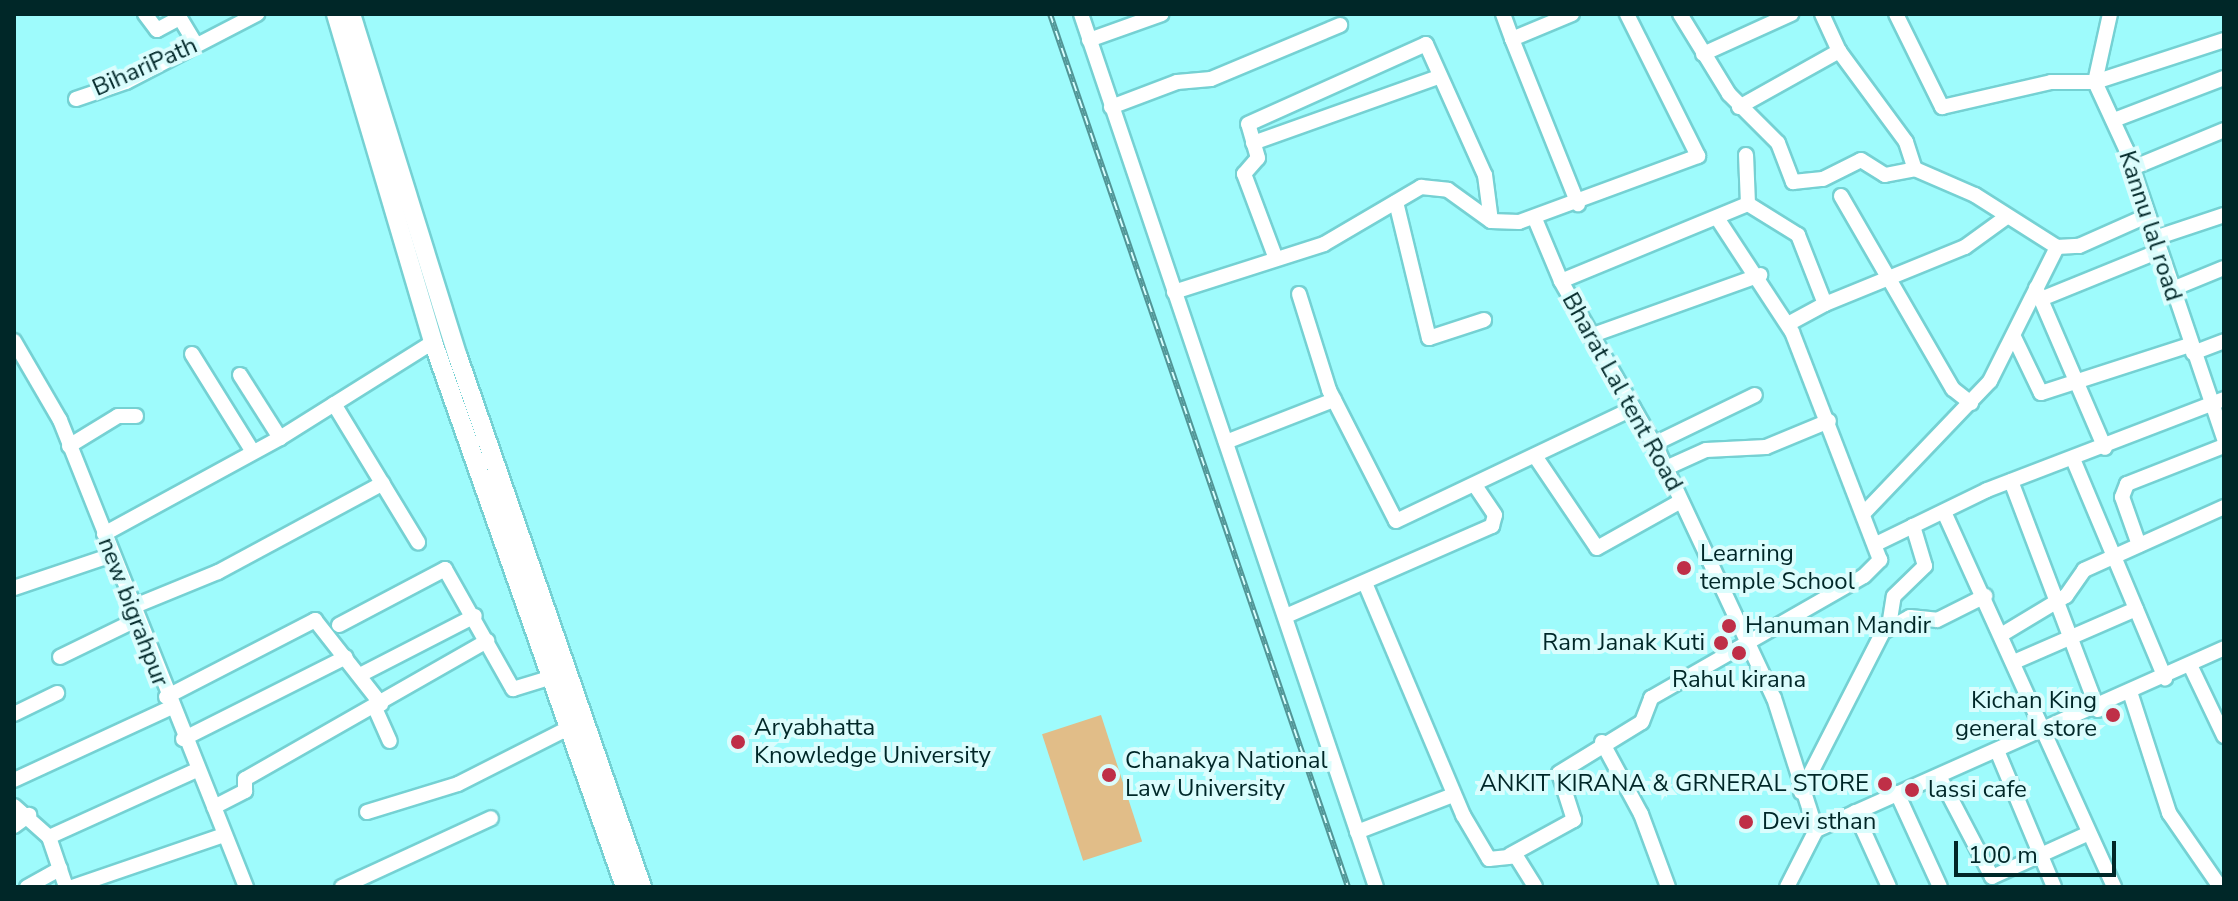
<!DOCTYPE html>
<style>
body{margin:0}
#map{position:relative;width:2238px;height:901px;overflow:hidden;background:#9efbfc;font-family:"Nunito Sans",sans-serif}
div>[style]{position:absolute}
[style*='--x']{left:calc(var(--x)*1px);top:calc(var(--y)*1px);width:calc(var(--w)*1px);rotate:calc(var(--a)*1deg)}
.green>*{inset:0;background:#e1bd88;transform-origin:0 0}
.roads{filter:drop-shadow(2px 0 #75d1d3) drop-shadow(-2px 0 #75d1d3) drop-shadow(0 2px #75d1d3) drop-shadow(0 -2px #75d1d3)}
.minor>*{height:14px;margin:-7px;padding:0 7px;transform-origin:7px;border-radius:7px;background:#fff}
.major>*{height:18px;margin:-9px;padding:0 9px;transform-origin:9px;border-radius:9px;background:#fff}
.rail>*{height:6px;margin-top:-3px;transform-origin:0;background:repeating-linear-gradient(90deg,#dbfdfd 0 9px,#529596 0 18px);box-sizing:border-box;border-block:2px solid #529596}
.dots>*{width:22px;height:22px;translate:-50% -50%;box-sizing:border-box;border:4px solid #dbfdfd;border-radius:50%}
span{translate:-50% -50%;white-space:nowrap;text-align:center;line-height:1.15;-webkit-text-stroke:8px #dbfdfd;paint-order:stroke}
.street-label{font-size:24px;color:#002728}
.poi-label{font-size:24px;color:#002728}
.left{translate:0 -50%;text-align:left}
.right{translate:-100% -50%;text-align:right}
.frame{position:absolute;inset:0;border:16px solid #002728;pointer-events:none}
.scale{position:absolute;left:1954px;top:841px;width:162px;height:36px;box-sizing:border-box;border:4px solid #002728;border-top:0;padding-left:10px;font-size:24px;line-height:28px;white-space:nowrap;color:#002728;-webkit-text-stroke:6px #dbfdfd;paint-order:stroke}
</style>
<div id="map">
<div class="green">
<div style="left:1101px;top:715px;width:133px;height:62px;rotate:72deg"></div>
</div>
<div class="roads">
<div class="minor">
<div style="--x:145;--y:14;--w:20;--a:53"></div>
<div style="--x:157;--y:30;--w:26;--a:-28"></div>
<div style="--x:180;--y:18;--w:31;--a:59"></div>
<div style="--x:1081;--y:14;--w:921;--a:71.33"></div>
<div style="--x:1503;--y:14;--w:27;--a:70"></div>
<div style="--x:1572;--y:14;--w:65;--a:157.4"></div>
<div style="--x:1512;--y:39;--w:178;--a:68.2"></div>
<div style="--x:1680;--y:14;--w:94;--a:58.5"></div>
<div style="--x:1729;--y:94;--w:69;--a:45"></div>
<div style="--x:1778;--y:143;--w:42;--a:69"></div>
<div style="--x:1793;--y:182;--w:30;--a:-6"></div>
<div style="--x:1823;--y:179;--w:42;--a:-26.6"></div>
<div style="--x:1861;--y:160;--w:28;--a:32"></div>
<div style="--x:1885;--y:175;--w:31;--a:-11"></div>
<div style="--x:1822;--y:14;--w:41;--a:65.3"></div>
<div style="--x:1839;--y:51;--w:113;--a:53.6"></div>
<div style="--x:1906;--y:142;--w:28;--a:72"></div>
<div style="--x:1915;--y:169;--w:65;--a:23.4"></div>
<div style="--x:1975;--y:195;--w:97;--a:32.4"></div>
<div style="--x:2057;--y:247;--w:22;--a:-3"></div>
<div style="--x:2079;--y:246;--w:71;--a:-24"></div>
<div style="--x:1896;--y:14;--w:104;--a:63.7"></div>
<div style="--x:1942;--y:107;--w:112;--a:-12.9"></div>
<div style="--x:2051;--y:82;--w:44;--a:0"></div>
<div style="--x:2095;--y:82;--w:136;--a:-18"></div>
<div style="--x:2110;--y:14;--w:70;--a:102.4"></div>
<div style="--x:2095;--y:82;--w:74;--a:65.2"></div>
<div style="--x:2126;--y:149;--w:306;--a:71.3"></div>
<div style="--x:1089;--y:40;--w:77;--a:-19.6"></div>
<div style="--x:1703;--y:54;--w:97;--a:-24.4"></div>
<div style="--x:76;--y:99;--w:53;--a:-18.8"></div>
<div style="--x:126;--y:82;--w:148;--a:-27.4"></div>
<div style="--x:1111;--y:107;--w:71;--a:-20.7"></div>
<div style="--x:1177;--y:82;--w:34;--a:-5"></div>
<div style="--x:1211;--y:79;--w:140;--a:-22.7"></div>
<div style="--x:1739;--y:107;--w:115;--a:-29.2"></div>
<div style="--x:2114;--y:120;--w:118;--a:-20.9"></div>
<div style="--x:1253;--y:143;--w:196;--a:-19.6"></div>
<div style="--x:2130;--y:169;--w:102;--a:-22.5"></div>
<div style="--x:1841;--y:196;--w:223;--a:59.9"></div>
<div style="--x:1953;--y:389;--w:23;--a:38"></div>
<div style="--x:1396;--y:202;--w:140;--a:76.4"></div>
<div style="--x:1429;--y:338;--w:58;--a:-18.1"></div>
<div style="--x:1748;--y:204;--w:59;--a:31.8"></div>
<div style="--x:1798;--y:235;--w:74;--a:68.6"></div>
<div style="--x:1825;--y:304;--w:151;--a:-22.2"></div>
<div style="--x:1965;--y:247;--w:49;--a:-35.9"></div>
<div style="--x:1535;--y:219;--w:67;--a:67.2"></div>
<div style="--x:1561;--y:281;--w:198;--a:60.3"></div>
<div style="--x:1659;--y:453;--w:271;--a:64.9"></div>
<div style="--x:1774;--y:698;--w:139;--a:72.3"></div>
<div style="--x:2152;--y:239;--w:76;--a:-18.4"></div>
<div style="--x:1276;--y:259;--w:91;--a:-110.6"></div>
<div style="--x:1244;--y:174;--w:21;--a:-49"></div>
<div style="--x:1258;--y:158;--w:35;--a:-106"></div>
<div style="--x:1248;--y:124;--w:195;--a:-24.2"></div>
<div style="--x:1426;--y:44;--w:144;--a:65.8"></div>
<div style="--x:1485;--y:175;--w:46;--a:82.6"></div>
<div style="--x:1561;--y:281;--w:202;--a:-22.4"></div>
<div style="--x:1748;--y:204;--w:49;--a:-92.3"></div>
<div style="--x:2036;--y:288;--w:174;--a:66.7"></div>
<div style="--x:2170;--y:290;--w:58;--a:-22.2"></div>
<div style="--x:1174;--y:292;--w:157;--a:-17.7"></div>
<div style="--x:1324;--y:244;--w:113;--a:-30.4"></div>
<div style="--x:1421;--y:187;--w:27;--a:6"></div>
<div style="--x:1448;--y:190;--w:53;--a:35.8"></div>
<div style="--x:1491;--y:221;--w:28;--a:2"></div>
<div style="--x:1519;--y:222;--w:191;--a:-20.2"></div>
<div style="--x:1698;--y:156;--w:159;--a:-116.6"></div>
<div style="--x:1299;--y:294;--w:101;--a:72.6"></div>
<div style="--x:1329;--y:390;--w:147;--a:62.9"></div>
<div style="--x:1396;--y:521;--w:263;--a:-25.4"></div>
<div style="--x:2041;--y:299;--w:125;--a:-22.1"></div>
<div style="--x:1788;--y:324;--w:42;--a:-28.4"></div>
<div style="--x:1590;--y:336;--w:181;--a:-19.7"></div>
<div style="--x:2014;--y:337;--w:62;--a:64.3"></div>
<div style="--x:2041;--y:393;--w:157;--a:-17.9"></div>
<div style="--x:14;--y:341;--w:91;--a:59.8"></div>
<div style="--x:60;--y:420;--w:503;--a:68.28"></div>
<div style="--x:2193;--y:353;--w:33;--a:-21"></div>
<div style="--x:192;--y:354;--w:115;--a:58.1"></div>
<div style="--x:240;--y:375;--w:75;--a:57.6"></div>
<div style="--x:334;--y:404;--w:162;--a:58.7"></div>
<div style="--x:1226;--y:442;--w:116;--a:-21.3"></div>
<div style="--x:1654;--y:444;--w:112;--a:-25.9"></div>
<div style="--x:69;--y:446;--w:57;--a:-31.5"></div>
<div style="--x:118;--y:416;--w:18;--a:0"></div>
<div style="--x:1537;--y:459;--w:107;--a:56"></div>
<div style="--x:1597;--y:548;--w:96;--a:-29.2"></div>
<div style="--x:2073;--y:459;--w:238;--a:67.2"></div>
<div style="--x:1666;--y:468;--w:44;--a:-24.2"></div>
<div style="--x:1706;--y:450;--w:60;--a:-2.9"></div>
<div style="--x:1766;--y:447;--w:68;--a:-22.4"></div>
<div style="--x:2011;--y:481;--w:245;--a:69.2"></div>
<div style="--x:1944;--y:512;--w:412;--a:65.6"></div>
<div style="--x:1863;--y:514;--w:184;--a:-46.3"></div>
<div style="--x:1990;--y:381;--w:150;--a:-63.4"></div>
<div style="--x:104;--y:534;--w:200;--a:-28.6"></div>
<div style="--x:280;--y:438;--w:181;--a:-32.1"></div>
<div style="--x:1876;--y:544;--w:123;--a:-25.9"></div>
<div style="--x:1987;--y:490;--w:254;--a:-21"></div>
<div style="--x:2139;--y:545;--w:51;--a:-109.5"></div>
<div style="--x:2122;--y:497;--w:14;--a:-69"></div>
<div style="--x:2127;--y:484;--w:104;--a:-21.4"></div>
<div style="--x:1365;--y:583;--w:252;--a:67.1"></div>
<div style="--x:1463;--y:815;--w:51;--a:59.4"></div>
<div style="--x:1489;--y:859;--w:27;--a:-6"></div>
<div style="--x:1516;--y:856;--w:36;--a:58"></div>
<div style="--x:14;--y:588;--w:103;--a:-18.6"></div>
<div style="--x:130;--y:608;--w:95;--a:-22.2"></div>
<div style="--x:218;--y:572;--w:187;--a:-28.3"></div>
<div style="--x:1286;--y:616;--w:225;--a:-23.6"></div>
<div style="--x:1492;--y:526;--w:11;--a:-75"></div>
<div style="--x:1495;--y:515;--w:34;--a:-124"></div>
<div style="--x:339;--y:625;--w:120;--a:-27.8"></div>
<div style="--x:445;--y:569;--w:138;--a:60.5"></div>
<div style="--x:513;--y:689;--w:39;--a:-17"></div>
<div style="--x:1889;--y:626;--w:30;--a:-81"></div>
<div style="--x:1894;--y:596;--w:43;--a:-44.1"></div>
<div style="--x:1925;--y:566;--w:42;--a:-106.7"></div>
<div style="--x:2001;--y:635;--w:76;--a:-31"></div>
<div style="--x:2066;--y:596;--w:32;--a:-55"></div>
<div style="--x:2084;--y:570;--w:154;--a:-24.2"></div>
<div style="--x:60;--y:657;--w:85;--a:-26"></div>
<div style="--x:2014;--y:662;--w:133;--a:-23.5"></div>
<div style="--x:2190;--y:665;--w:79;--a:64.4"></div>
<div style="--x:360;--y:675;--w:129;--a:-27.2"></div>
<div style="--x:2131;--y:695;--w:124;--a:72.1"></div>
<div style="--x:2169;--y:813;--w:90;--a:55.4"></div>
<div style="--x:166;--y:697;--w:168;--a:-27.3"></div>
<div style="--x:315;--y:620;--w:107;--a:51.8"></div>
<div style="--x:375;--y:708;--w:36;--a:66"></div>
<div style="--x:14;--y:714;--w:48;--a:-26"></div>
<div style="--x:183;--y:739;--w:182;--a:-26.7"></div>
<div style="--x:1602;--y:742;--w:82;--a:61.6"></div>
<div style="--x:1641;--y:814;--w:78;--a:69.7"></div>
<div style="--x:1998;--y:753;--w:145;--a:67.3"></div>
<div style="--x:1939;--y:776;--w:114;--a:62.3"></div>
<div style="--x:1992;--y:877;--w:104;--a:-24.4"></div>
<div style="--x:14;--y:780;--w:172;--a:-24.8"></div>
<div style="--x:1801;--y:792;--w:180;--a:-62.9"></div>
<div style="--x:1883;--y:632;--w:31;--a:-29"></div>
<div style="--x:1910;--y:617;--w:27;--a:6"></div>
<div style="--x:1937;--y:620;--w:54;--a:-26.6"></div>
<div style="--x:1897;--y:793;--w:103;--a:65.4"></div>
<div style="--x:14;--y:806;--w:47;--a:41.5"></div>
<div style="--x:49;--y:837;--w:53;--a:71.2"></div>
<div style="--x:214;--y:807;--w:35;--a:-27"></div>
<div style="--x:245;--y:791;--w:12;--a:-90"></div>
<div style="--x:245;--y:779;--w:279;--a:-29.7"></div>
<div style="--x:367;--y:812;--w:95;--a:-17.1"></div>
<div style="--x:458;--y:784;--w:135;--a:-26.9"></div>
<div style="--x:1855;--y:812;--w:82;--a:65.6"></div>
<div style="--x:14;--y:826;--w:19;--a:-36"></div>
<div style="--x:1816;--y:830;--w:447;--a:-24"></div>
<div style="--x:1357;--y:832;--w:103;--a:-21.1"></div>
<div style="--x:49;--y:837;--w:162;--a:-24.4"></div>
<div style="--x:1510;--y:855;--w:73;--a:-28.7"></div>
<div style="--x:1574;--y:820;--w:49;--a:-107.7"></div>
<div style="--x:1559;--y:773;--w:97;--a:-31.6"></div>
<div style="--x:1642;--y:722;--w:26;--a:-69"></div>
<div style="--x:1651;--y:698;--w:245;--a:-29.8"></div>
<div style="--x:1864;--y:576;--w:23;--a:-45"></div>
<div style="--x:1880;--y:560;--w:244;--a:-111.1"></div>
<div style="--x:1792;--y:332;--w:136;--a:-123.3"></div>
<div style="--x:27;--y:887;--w:38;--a:-29"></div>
<div style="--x:72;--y:887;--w:161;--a:-18.9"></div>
<div style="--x:342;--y:887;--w:164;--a:-24.8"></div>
<div style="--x:1787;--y:887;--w:64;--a:-63"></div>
</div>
<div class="major">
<div style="--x:336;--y:14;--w:342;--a:73.5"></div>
<div style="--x:433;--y:342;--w:578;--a:70.59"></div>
<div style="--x:351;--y:14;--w:359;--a:72.7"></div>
<div style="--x:458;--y:357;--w:561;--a:70.85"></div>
</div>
</div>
<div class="rail">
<div style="--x:1050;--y:14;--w:922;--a:71.15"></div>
</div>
<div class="dots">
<div style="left:1684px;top:568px;background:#bf2f47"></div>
<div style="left:1729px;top:626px;background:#bf2f47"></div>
<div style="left:1721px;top:643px;background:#bf2f47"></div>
<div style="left:1739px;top:653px;background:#bf2f47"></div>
<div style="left:2113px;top:715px;background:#bf2f47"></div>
<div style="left:738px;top:742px;background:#bf2f47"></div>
<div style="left:1109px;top:775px;background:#bf2f47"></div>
<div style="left:1885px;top:784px;background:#bf2f47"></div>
<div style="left:1912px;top:790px;background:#bf2f47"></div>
<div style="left:1746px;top:822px;background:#bf2f47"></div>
</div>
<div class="street-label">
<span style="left:145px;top:67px;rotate:-24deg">BihariPath</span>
<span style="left:2150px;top:226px;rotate:72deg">Kannu lal road</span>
<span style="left:1622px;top:392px;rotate:61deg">Bharat Lal tent Road</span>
<span style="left:133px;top:612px;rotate:69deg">new bigrahpur</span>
</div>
<div class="poi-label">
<span class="left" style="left:1700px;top:568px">Learning<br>temple School</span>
<span class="left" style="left:1745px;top:626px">Hanuman Mandir</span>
<span class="right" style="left:1705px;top:643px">Ram Janak Kuti</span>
<span style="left:1739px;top:680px">Rahul kirana</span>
<span class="right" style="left:2097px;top:715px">Kichan King<br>general store</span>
<span class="left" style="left:754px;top:742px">Aryabhatta<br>Knowledge University</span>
<span class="left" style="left:1125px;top:775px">Chanakya National<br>Law University</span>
<span class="right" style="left:1869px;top:784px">ANKIT KIRANA &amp; GRNERAL STORE</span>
<span class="left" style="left:1928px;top:790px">lassi cafe</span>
<span class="left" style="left:1762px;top:822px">Devi sthan</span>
</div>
<div class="frame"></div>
<div class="scale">100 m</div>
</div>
